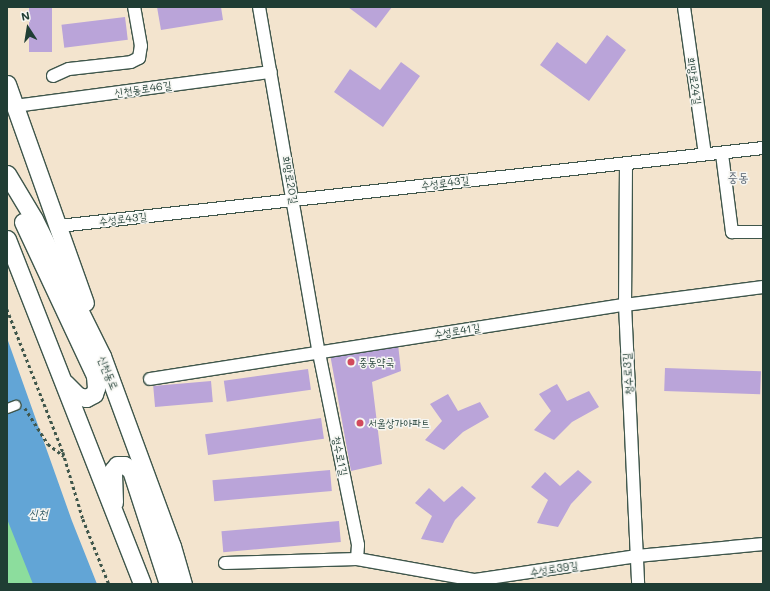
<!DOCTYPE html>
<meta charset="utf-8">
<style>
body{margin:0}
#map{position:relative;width:770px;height:591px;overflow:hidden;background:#f3e4ce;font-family:Mali,"Poor Story",sans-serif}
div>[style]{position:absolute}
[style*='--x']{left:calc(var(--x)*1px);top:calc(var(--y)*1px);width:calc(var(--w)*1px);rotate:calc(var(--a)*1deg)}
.green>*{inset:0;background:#8cdd9d}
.water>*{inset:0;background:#62a5d6}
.building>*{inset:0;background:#baa4d9;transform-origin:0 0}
.path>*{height:2.5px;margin-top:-1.25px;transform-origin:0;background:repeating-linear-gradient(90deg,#3f564b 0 3px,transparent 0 6px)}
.roads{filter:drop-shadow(1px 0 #3f564b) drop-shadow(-1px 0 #3f564b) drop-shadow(0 1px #3f564b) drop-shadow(0 -1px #3f564b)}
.pedestrian>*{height:9px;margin:-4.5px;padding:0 4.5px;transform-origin:4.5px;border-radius:4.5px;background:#fff}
.minor>*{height:12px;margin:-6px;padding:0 6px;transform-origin:6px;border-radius:6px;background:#fff}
.secondary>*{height:17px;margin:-8.5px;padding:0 8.5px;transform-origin:8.5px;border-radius:8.5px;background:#fff}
.dots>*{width:11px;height:11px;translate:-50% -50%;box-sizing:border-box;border:2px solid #f6f6f2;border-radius:50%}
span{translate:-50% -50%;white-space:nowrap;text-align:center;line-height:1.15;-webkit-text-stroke:3px #f6f6f2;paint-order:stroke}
.street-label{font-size:11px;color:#1f3d34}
.poi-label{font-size:11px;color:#1f3d34}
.left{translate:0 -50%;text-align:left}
.water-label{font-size:12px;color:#335c65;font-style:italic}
.quarter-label{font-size:13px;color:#55616e}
.frame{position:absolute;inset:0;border:8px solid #1f3d34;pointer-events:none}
.north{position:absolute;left:8px;top:8px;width:40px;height:40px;-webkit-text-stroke:3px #f6f6f2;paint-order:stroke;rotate:348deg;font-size:11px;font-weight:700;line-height:16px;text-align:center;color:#1f3d34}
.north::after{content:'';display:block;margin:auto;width:14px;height:18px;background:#1f3d34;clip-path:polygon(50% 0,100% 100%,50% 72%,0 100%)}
</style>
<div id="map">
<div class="green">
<div style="clip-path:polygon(7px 511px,35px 584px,7px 584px)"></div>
</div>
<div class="water">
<div style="clip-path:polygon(7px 338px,72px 521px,97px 584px,33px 584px,7px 519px)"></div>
</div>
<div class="building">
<div style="left:29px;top:7px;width:23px;height:45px"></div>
<div style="clip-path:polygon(157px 7px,221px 7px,223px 20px,161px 30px)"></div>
<div style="clip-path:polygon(348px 7px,392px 7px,376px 28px)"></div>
<div style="left:125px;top:17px;width:23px;height:64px;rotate:83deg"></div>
<div style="clip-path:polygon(607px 35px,626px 50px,589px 101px,540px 65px,557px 42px,586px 64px)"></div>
<div style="clip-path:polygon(401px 62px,420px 76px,383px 127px,334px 92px,350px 69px,380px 90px)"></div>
<div style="clip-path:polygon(398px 344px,401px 371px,372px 382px,382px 464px,351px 471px,330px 354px)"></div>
<div style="left:665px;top:368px;width:96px;height:23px;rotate:2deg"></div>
<div style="left:308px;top:369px;width:21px;height:85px;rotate:82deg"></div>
<div style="left:211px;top:381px;width:21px;height:58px;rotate:85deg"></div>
<div style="clip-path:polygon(557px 384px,567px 401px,589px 391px,599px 407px,572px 422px,554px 440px,534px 430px,551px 411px,539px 394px)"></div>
<div style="clip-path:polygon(448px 394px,458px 411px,480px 402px,489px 417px,463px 432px,444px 450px,425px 440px,442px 421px,430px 404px)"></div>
<div style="left:321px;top:418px;width:21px;height:117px;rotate:82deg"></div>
<div style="left:330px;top:470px;width:21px;height:118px;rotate:85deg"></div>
<div style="clip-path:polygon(578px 470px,592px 482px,571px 504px,558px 527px,537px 523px,548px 500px,531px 487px,545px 472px,560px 486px)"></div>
<div style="clip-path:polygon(462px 486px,476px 498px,455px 520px,443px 543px,421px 539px,432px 516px,415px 503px,429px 488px,444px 502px)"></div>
<div style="left:339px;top:521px;width:21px;height:118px;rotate:85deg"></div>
</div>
<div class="path">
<div style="--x:7;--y:309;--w:154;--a:68.6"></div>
<div style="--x:63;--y:452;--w:70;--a:73.4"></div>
<div style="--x:83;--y:519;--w:70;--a:68.2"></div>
<div style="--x:25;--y:408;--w:43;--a:57.4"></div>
<div style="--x:48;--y:444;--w:20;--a:37"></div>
</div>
<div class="roads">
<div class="pedestrian">
<div style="--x:7;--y:408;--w:9;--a:-21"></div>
</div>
<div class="minor">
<div style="--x:259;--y:7;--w:351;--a:80.2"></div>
<div style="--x:319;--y:353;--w:196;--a:78.5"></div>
<div style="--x:358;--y:545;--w:14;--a:94"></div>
<div style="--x:684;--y:7;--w:148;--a:81.9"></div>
<div style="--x:53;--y:76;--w:17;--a:-24"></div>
<div style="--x:69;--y:69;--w:62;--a:-6.4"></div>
<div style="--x:131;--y:62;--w:9;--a:-27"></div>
<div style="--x:139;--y:58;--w:12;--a:-81"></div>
<div style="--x:141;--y:46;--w:40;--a:-100"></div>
<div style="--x:15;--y:106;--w:258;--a:-7.6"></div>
<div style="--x:722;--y:154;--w:79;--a:82.7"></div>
<div style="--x:732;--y:232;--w:31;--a:0"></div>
<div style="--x:626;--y:164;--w:141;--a:90.4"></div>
<div style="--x:625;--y:305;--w:279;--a:87.3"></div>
<div style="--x:59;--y:226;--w:708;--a:-6.32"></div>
<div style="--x:150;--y:379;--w:481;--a:-8.9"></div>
<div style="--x:625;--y:305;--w:139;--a:-7.4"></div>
<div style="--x:225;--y:563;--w:132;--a:-1.7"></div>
<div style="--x:357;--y:559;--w:120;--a:10.1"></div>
<div style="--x:475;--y:580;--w:164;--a:-8.4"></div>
<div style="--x:637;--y:556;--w:127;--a:-5.4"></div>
</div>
<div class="secondary">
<div style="--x:7;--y:84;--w:232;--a:70.4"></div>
<div style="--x:7;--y:174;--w:52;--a:59"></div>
<div style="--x:34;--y:219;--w:153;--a:63.6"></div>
<div style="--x:102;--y:356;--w:202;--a:69.8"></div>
<div style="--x:172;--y:546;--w:40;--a:74"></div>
<div style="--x:23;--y:222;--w:170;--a:64.9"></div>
<div style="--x:95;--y:376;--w:12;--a:85"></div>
<div style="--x:96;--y:388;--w:6;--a:108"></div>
<div style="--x:94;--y:394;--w:9;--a:153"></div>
<div style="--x:86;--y:398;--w:8;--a:-166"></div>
<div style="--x:78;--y:396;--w:18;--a:-135"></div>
<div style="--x:7;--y:239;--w:370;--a:68.6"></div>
<div style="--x:114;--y:502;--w:32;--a:-92"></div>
<div style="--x:113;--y:470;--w:6;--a:-51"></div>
<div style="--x:117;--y:465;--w:7;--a:0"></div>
<div style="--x:124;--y:465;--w:9;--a:36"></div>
<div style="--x:131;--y:470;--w:120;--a:72"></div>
</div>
</div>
<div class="dots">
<div style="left:351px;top:362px;background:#d1495b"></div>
<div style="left:360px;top:423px;background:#d1495b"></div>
</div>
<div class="street-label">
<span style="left:694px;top:81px;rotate:82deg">희망로24길</span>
<span style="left:143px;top:89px;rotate:-8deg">신천동로46길</span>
<span style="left:290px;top:180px;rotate:80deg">희망로20길</span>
<span style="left:445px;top:183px;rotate:-7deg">수성로43길</span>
<span style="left:123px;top:219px;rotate:-6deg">수성로43길</span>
<span style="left:457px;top:331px;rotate:-9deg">수성로41길</span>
<span style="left:108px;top:373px;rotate:68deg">신천동로</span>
<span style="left:628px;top:374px;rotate:-93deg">청수로3길</span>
<span style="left:340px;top:456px;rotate:79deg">청수로1길</span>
<span style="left:554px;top:569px;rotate:-8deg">수성로39길</span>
</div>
<div class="poi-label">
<span class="left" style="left:359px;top:362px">중동약국</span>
<span class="left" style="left:368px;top:423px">서울상가아파트</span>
</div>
<div class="water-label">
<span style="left:38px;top:514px">신천</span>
</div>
<div class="quarter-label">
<span style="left:738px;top:177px">중동</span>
</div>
<div class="frame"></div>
<div class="north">N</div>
</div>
